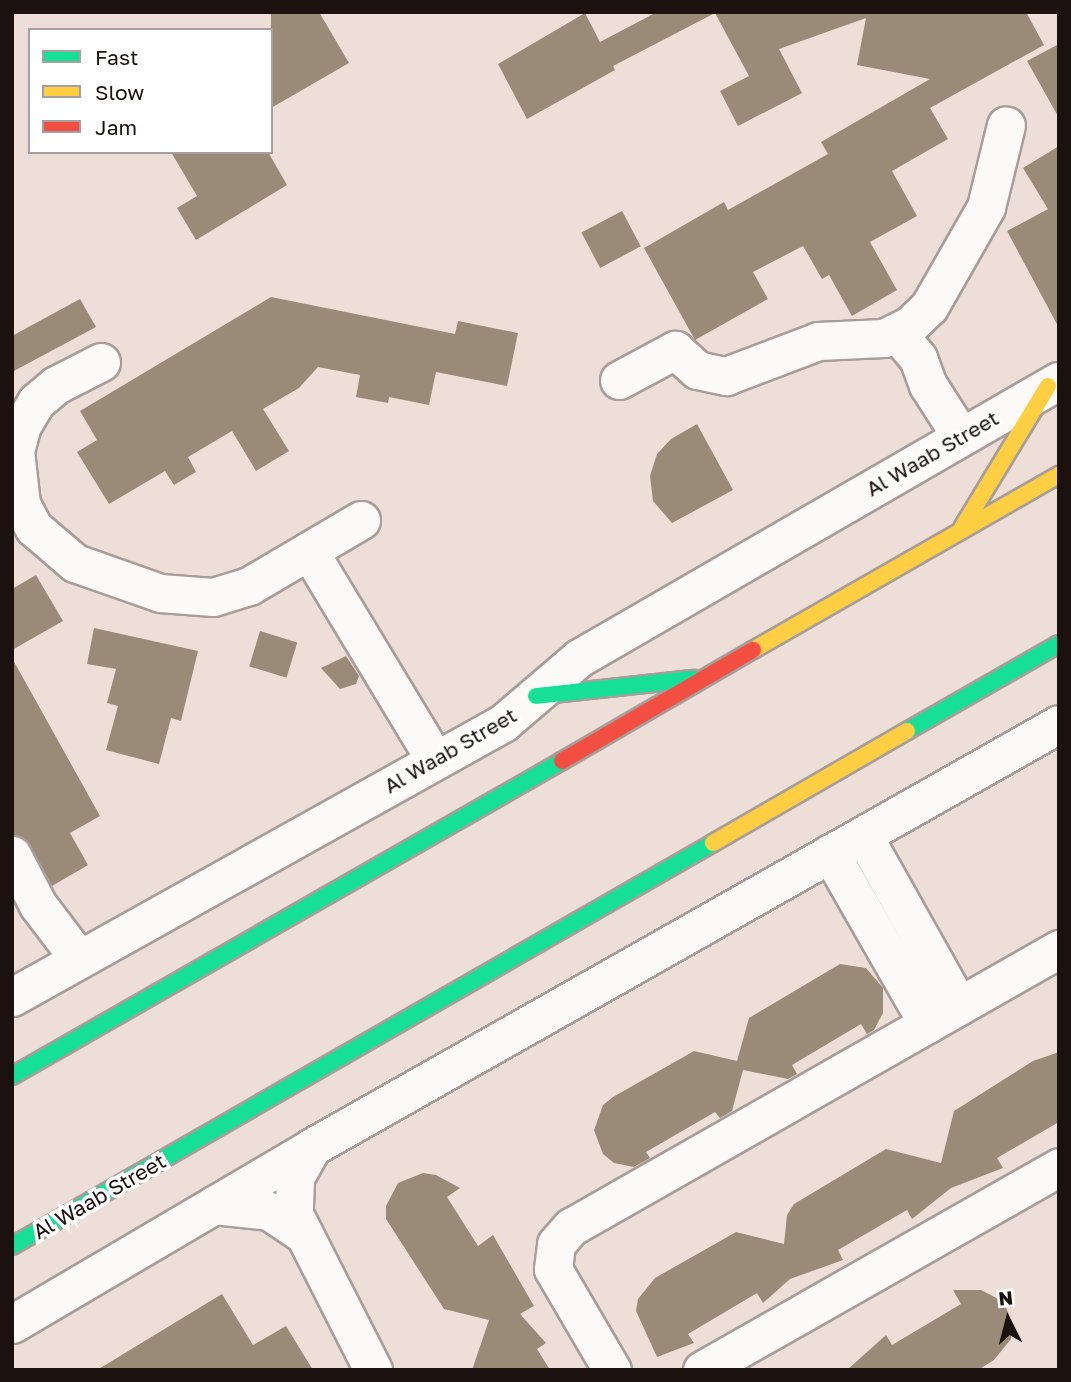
<!DOCTYPE html>
<style>
body{margin:0}
#map{position:relative;width:1071px;height:1382px;overflow:hidden;background:#edded8;font-family:"Golos Text",sans-serif}
div>[style]{position:absolute}
[style*='--x']{left:calc(var(--x)*1px);top:calc(var(--y)*1px);width:calc(var(--w)*1px);rotate:calc(var(--a)*1deg)}
.building>*{inset:0;background:#9a8b78;transform-origin:0 0}
.roads{filter:drop-shadow(2px 0 #a89d98) drop-shadow(-2px 0 #a89d98) drop-shadow(0 2px #a89d98) drop-shadow(0 -2px #a89d98)}
.street>*{height:37px;margin:-18.5px;padding:0 18.5px;transform-origin:18.5px;border-radius:18.5px;background:#fcfaf9}
.fast>*{height:16px;margin:-8px;padding:0 8px;transform-origin:8px;border-radius:8px;background:#16e098}
.slow>*{height:16px;margin:-8px;padding:0 8px;transform-origin:8px;border-radius:8px;background:#ffcf43}
.jam>*{height:16px;margin:-8px;padding:0 8px;transform-origin:8px;border-radius:8px;background:#f24e42}
span{translate:-50% -50%;white-space:nowrap;text-align:center;line-height:1.15;-webkit-text-stroke:7px #fff;paint-order:stroke}
.street-label{font-size:21px;color:#1b110e}
.frame{position:absolute;inset:0;border:14px solid #1b110e;pointer-events:none}
.legend{position:absolute;left:28px;top:28px;width:245px;height:126px;box-sizing:border-box;background:#fff;border:2px solid #a4a09f;margin:0;padding:9px 12px;list-style:none;font-size:21px;color:#1b110e}
.legend li{display:flex;align-items:center;gap:14px;height:35px}
.legend b{width:35px;border:2px solid #a4a09f}
.north{position:absolute;left:973px;top:1284px;width:70px;height:70px;-webkit-text-stroke:5px #fff;paint-order:stroke;rotate:354deg;font-size:19px;font-weight:700;line-height:28px;text-align:center;color:#1b110e}
.north::after{content:'';display:block;margin:auto;width:24px;height:32px;background:#1b110e;clip-path:polygon(50% 0,100% 100%,50% 72%,0 100%)}
</style>
<div id="map">
<div class="building">
<div style="clip-path:polygon(271px 12px,319px 12px,349px 63px,271px 108px)"></div>
<div style="clip-path:polygon(657px 12px,1026px 12px,1044px 45px,930px 108px,948px 139px,892px 171px,917px 216px,870px 242px,897px 290px,852px 316px,829px 275px,822px 279px,803px 246px,753px 272px,768px 299px,695px 340px,644px 248px,724px 202px,728px 210px,828px 154px,821px 142px,930px 79px,857px 65px,866px 18px,779px 49px,802px 93px,738px 126px,720px 91px,749px 76px,715px 13px,613px 66px,615px 70px,527px 119px,498px 64px,585px 13px,600px 42px)"></div>
<div style="clip-path:polygon(1059px 44px,1059px 118px,1027px 61px)"></div>
<div style="clip-path:polygon(1059px 146px,1059px 328px,1007px 231px,1048px 209px,1023px 168px)"></div>
<div style="clip-path:polygon(171px 152px,268px 152px,287px 185px,196px 240px,177px 208px,197px 196px)"></div>
<div style="left:622px;top:211px;width:40px;height:46px;rotate:62deg"></div>
<div style="clip-path:polygon(271px 297px,455px 334px,458px 321px,518px 333px,507px 386px,436px 372px,429px 405px,389px 397px,388px 403px,356px 397px,360px 375px,318px 367px,299px 388px,263px 409px,289px 451px,256px 471px,232px 431px,188px 457px,196px 472px,174px 485px,165px 471px,109px 504px,77px 452px,97px 440px,80px 411px)"></div>
<div style="clip-path:polygon(80px 299px,96px 327px,12px 372px,12px 336px)"></div>
<div style="clip-path:polygon(697px 424px,733px 490px,672px 523px,653px 501px,650px 476px,657px 454px,671px 439px)"></div>
<div style="clip-path:polygon(36px 575px,63px 621px,12px 650px,12px 589px)"></div>
<div style="clip-path:polygon(94px 628px,198px 651px,181px 721px,171px 718px,159px 764px,106px 750px,118px 706px,107px 703px,116px 669px,87px 664px)"></div>
<div style="left:260px;top:631px;width:39px;height:37px;rotate:17deg"></div>
<div style="clip-path:polygon(346px 656px,359px 676px,356px 684px,340px 689px,321px 668px)"></div>
<div style="clip-path:polygon(12px 658px,100px 816px,70px 833px,88px 865px,52px 886px,30px 845px,12px 834px)"></div>
<div style="clip-path:polygon(840px 964px,866px 968px,883px 988px,883px 1013px,874px 1030px,867px 1034px,861px 1024px,792px 1065px,797px 1074px,788px 1079px,743px 1070px,732px 1111px,720px 1118px,715px 1112px,646px 1152px,650px 1158px,634px 1167px,614px 1163px,603px 1154px,594px 1130px,603px 1105px,613px 1097px,694px 1051px,737px 1061px,749px 1018px)"></div>
<div style="clip-path:polygon(1059px 1052px,1059px 1122px,997px 1158px,1003px 1168px,951px 1188px,912px 1219px,907px 1210px,838px 1250px,843px 1260px,790px 1279px,763px 1303px,757px 1293px,688px 1334px,694px 1343px,657px 1357px,636px 1311px,638px 1299px,655px 1278px,736px 1232px,784px 1244px,787px 1215px,794px 1204px,886px 1149px,941px 1163px,954px 1111px,1033px 1061px)"></div>
<div style="clip-path:polygon(423px 1173px,436px 1175px,460px 1188px,447px 1197px,478px 1246px,493px 1235px,534px 1306px,520px 1314px,546px 1343px,537px 1349px,550px 1370px,472px 1370px,489px 1320px,444px 1309px,386px 1219px,386px 1206px,398px 1183px)"></div>
<div style="clip-path:polygon(953px 1290px,981px 1290px,1004px 1302px,1013px 1326px,1011px 1339px,994px 1360px,978px 1370px,847px 1370px,886px 1335px,892px 1345px,961px 1304px)"></div>
<div style="clip-path:polygon(222px 1294px,253px 1345px,286px 1326px,313px 1370px,97px 1370px)"></div>
</div>
<div class="roads">
<div class="street">
<div style="--x:897;--y:333;--w:33;--a:50"></div>
<div style="--x:918;--y:358;--w:29;--a:70"></div>
<div style="--x:928;--y:385;--w:59;--a:57.4"></div>
<div style="--x:101;--y:362;--w:51;--a:152.9"></div>
<div style="--x:56;--y:385;--w:26;--a:140"></div>
<div style="--x:36;--y:402;--w:27;--a:121"></div>
<div style="--x:22;--y:425;--w:27;--a:105"></div>
<div style="--x:15;--y:451;--w:53;--a:83.5"></div>
<div style="--x:21;--y:504;--w:27;--a:62"></div>
<div style="--x:34;--y:528;--w:54;--a:40.5"></div>
<div style="--x:75;--y:563;--w:90;--a:19.4"></div>
<div style="--x:160;--y:593;--w:53;--a:4.3"></div>
<div style="--x:213;--y:597;--w:38;--a:-17"></div>
<div style="--x:249;--y:586;--w:130;--a:-30.5"></div>
<div style="--x:619;--y:380;--w:64;--a:-28.2"></div>
<div style="--x:675;--y:350;--w:30;--a:42"></div>
<div style="--x:697;--y:370;--w:30;--a:12"></div>
<div style="--x:726;--y:376;--w:98;--a:-20.8"></div>
<div style="--x:818;--y:341;--w:66;--a:-2.6"></div>
<div style="--x:884;--y:338;--w:28;--a:-26"></div>
<div style="--x:909;--y:326;--w:28;--a:-44"></div>
<div style="--x:929;--y:307;--w:115;--a:-60.3"></div>
<div style="--x:986;--y:207;--w:84;--a:-76.3"></div>
<div style="--x:309;--y:551;--w:244;--a:58.9"></div>
<div style="--x:863;--y:835;--w:196;--a:60.7"></div>
<div style="--x:830;--y:853;--w:197;--a:60.2"></div>
<div style="--x:12;--y:855;--w:56;--a:62.5"></div>
<div style="--x:38;--y:905;--w:68;--a:52.8"></div>
<div style="--x:12;--y:997;--w:562;--a:-29.16"></div>
<div style="--x:503;--y:723;--w:100;--a:-40.5"></div>
<div style="--x:579;--y:658;--w:553;--a:-30.04"></div>
<div style="--x:312;--y:1147;--w:35;--a:119"></div>
<div style="--x:295;--y:1178;--w:36;--a:92"></div>
<div style="--x:294;--y:1214;--w:175;--a:63.1"></div>
<div style="--x:214;--y:1205;--w:55;--a:6.2"></div>
<div style="--x:269;--y:1211;--w:36;--a:34"></div>
<div style="--x:12;--y:1324;--w:348;--a:-30.5"></div>
<div style="--x:312;--y:1147;--w:858;--a:-29.52"></div>
<div style="--x:612;--y:1370;--w:117;--a:-120.3"></div>
<div style="--x:553;--y:1269;--w:25;--a:-83"></div>
<div style="--x:556;--y:1244;--w:23;--a:-49"></div>
<div style="--x:571;--y:1227;--w:562;--a:-29.67"></div>
<div style="--x:702;--y:1370;--w:411;--a:-29.6"></div>
</div>
<div class="fast">
<div style="--x:536;--y:696;--w:158;--a:-6.2"></div>
<div style="--x:907;--y:731;--w:175;--a:-29.8"></div>
<div style="--x:12;--y:1076;--w:634;--a:-29.8"></div>
<div style="--x:12;--y:1246;--w:809;--a:-29.89"></div>
</div>
<div class="slow">
<div style="--x:962;--y:528;--w:166;--a:-58.8"></div>
<div style="--x:753;--y:650;--w:353;--a:-29.8"></div>
<div style="--x:713;--y:843;--w:224;--a:-30"></div>
</div>
<div class="jam">
<div style="--x:562;--y:761;--w:221;--a:-30.2"></div>
</div>
</div>
<div class="street-label">
<span style="left:932px;top:453px;rotate:-30deg">Al Waab Street</span>
<span style="left:450px;top:750px;rotate:-30deg">Al Waab Street</span>
<span style="left:99px;top:1196px;rotate:-30deg">Al Waab Street</span>
</div>
<div class="frame"></div>
<ul class="legend">
<li><b style="height:9px;background:#16e098"></b>Fast</li>
<li><b style="height:9px;background:#ffcf43"></b>Slow</li>
<li><b style="height:9px;background:#f24e42"></b>Jam</li>
</ul>
<div class="north">N</div>
</div>
